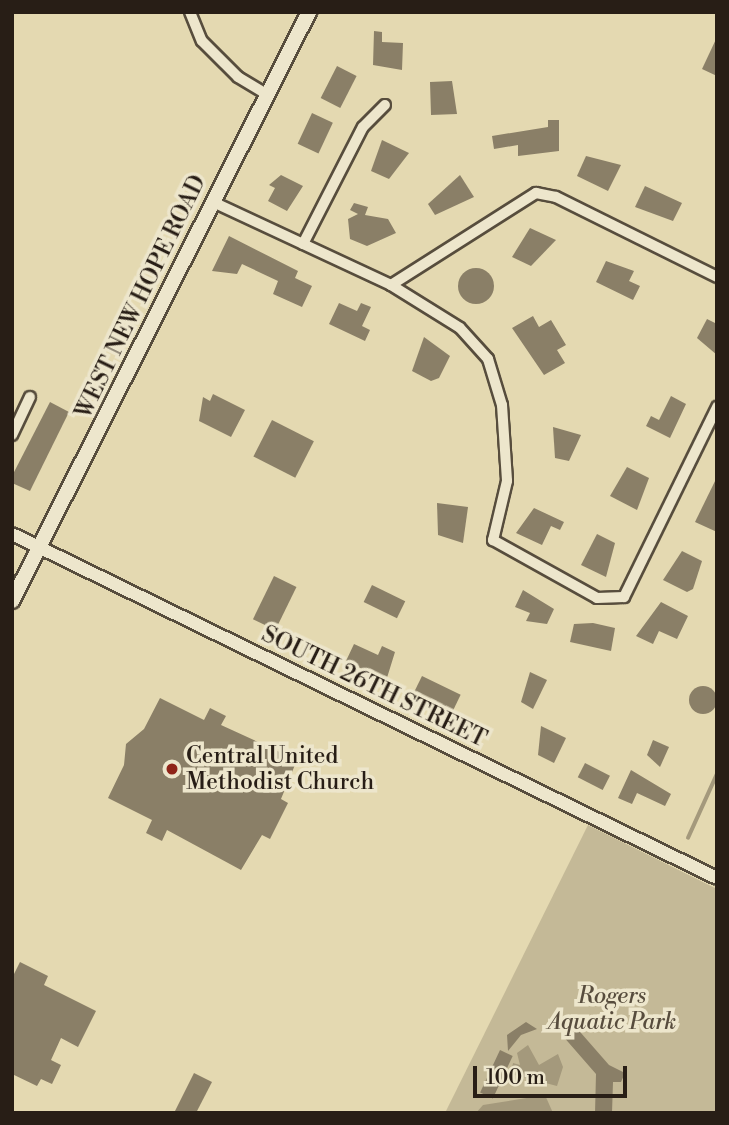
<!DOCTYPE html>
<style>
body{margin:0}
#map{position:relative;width:729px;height:1125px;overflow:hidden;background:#e4d9b1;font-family:"Libre Bodoni",serif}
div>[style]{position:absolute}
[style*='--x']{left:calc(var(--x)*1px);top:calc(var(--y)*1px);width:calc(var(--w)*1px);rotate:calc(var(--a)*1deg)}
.green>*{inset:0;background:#c4b997}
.water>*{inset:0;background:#a4997c}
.stream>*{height:3.5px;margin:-1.75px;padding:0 1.75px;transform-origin:1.75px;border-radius:1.75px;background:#a4997c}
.building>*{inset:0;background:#8a7f67;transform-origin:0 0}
.round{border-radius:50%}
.roads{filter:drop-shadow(2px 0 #574d3d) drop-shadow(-2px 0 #574d3d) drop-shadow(0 2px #574d3d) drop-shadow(0 -2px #574d3d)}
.minor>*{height:10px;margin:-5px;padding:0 5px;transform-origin:5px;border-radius:5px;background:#ede6cc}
.tertiary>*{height:12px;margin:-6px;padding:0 6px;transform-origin:6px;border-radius:6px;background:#ede6cc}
.secondary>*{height:14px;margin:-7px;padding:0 7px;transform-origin:7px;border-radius:7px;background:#ede6cc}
.dots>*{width:19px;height:19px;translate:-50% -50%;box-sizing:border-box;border:4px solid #ede6cc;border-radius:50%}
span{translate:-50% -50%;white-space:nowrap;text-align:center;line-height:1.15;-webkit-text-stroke:7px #ede6cc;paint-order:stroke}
.street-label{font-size:23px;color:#281e16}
.poi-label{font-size:23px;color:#281e16}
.left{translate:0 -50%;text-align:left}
.park-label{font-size:23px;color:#574c3d;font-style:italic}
.frame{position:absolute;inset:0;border:14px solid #281e16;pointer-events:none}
.scale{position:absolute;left:473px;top:1066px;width:154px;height:32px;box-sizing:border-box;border:4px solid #281e16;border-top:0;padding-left:9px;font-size:21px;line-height:24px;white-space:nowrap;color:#281e16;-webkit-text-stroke:5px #ede6cc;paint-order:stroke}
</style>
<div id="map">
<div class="green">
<div style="clip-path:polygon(588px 825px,717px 889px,717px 1113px,445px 1113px)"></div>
</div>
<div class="water">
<div style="clip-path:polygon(528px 1045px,539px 1065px,558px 1054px,563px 1067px,557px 1086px,511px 1074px,513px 1063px,520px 1065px,517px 1053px)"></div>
<div style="clip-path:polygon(545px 1095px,553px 1113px,476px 1113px,483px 1105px)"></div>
</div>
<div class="stream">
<div style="--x:688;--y:838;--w:70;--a:-65.6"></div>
</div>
<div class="building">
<div style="clip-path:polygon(374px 31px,382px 32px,382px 42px,403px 43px,402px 70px,373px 65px)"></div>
<div style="clip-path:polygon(717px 37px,717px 76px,702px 69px)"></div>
<div style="left:337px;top:66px;width:22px;height:36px;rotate:27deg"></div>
<div style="clip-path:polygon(452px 81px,457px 114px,431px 115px,430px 82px)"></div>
<div style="left:312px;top:113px;width:23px;height:34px;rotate:25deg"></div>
<div style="clip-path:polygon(548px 120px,559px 120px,559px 151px,518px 156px,518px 145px,494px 149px,492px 136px,548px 127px)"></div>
<div style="clip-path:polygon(382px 140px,409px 153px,389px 179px,371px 171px)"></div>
<div style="clip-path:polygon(586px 156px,621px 165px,608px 191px,577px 176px)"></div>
<div style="clip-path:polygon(281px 175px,303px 186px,287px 211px,268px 201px,275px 188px,269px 185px)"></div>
<div style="clip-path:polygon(460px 175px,474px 197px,435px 215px,428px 204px)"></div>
<div style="clip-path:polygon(645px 186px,682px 203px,673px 221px,635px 207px)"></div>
<div style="clip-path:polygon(354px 203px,368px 207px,365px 215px,388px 219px,396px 233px,367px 246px,350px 239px,348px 219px,358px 214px,350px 210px)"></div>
<div style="clip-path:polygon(530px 228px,556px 240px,531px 266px,512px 257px)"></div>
<div style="clip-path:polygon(229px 236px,298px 271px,295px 278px,312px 286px,302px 307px,273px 294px,278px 281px,242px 264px,237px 274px,212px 271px)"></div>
<div style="clip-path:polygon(606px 261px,634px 271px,629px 281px,640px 286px,633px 300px,596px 282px)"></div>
<div class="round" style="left:458px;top:268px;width:36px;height:36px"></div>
<div style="clip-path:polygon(339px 303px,357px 311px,361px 303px,371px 307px,362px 326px,370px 330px,365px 341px,329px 324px)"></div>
<div style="clip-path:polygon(533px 316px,539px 327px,551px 320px,566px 345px,557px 350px,565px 363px,544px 375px,512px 328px)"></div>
<div style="clip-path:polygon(707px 319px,717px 324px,717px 355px,697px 338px)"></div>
<div style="clip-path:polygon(424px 337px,450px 356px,439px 378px,431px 381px,412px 371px)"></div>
<div style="clip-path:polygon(213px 394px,245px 410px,231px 437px,199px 421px,203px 397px,210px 401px)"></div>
<div style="clip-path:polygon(671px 396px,686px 404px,670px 438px,646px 426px,651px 416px,659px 420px)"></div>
<div style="clip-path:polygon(50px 402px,69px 412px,30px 491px,12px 483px,12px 476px)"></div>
<div style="left:272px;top:420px;width:47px;height:41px;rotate:27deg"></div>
<div style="clip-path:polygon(553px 427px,581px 435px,569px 461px,555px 458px)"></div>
<div style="clip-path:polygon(627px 467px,649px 478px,637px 510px,610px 496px)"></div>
<div style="clip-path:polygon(717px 477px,717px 532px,695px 522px)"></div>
<div style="clip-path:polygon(437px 503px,468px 507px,463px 543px,438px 535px)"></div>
<div style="clip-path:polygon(534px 508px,564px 522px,560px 530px,551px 526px,542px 545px,516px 533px)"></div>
<div style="clip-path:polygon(597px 534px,615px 543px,606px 577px,581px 565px)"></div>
<div style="clip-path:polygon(682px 551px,702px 561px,693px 589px,687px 592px,663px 580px)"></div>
<div style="left:274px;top:576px;width:25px;height:48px;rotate:26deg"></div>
<div style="left:372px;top:585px;width:37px;height:19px;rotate:26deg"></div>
<div style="clip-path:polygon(523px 590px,554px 609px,547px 624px,526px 621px,530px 613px,515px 607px)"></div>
<div style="clip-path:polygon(661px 602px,688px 616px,677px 639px,659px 631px,653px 644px,636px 636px)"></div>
<div style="clip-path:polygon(593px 623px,615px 628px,611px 651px,570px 642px,574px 624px)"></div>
<div style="clip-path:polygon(354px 644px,378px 655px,382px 646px,395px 652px,386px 681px,346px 661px)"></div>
<div style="clip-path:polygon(530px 672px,547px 680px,533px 709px,521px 702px)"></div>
<div style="left:422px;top:676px;width:43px;height:19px;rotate:26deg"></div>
<div class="round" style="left:689px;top:686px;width:28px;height:28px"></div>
<div style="clip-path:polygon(160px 698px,204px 720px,210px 708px,226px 716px,221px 725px,297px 760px,281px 799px,288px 803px,270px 839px,262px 835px,241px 870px,167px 830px,162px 841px,146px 833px,152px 820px,108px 798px,124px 765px,126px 744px,144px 729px)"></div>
<div style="clip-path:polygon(541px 726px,566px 738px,554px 763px,538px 755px)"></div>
<div style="clip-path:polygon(653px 740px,669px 747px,660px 767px,647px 755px)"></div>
<div style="left:585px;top:763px;width:28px;height:16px;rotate:27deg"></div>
<div style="clip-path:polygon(631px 770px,671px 794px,665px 806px,637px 793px,632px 804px,618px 798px)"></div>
<div style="clip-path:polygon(20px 962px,48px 976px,44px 985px,96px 1011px,78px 1047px,61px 1038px,51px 1060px,61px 1065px,52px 1084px,41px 1079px,37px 1086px,12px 1074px,12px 978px)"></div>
<div style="clip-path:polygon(526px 1022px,537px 1029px,521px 1035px,508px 1051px,507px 1035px)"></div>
<div style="clip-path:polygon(574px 1025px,609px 1065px,625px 1073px,621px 1082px,613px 1082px,612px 1113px,595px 1113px,596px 1074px,562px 1035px)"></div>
<div style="left:500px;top:1050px;width:14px;height:47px;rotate:25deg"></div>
<div style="clip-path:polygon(194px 1073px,212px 1082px,196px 1113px,174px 1113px)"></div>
</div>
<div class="roads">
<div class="minor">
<div style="--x:190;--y:12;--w:31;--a:68"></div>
<div style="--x:202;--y:41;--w:51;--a:45"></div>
<div style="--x:238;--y:77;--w:35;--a:31"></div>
<div style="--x:213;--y:202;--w:196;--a:25"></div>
<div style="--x:391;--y:285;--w:81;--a:31.9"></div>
<div style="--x:460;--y:328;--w:42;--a:47.9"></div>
<div style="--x:488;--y:359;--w:48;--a:73.1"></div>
<div style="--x:502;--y:405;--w:76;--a:86.2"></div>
<div style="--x:507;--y:481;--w:61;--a:103.3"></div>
<div style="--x:493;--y:540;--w:119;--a:29.1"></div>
<div style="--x:597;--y:598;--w:27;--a:-2"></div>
<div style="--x:624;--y:597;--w:212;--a:-63.9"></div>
<div style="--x:303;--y:244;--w:131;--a:-62.9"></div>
<div style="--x:363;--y:127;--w:31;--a:-45"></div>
<div style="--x:391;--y:285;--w:172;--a:-32.4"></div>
<div style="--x:536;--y:193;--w:20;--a:11"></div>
<div style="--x:556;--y:197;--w:180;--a:26.4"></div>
<div style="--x:12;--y:435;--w:42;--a:-64.7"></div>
</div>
<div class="tertiary">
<div style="--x:12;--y:534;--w:784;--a:26.01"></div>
</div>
<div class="secondary">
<div style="--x:12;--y:601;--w:660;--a:-63.24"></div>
</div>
</div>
<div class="dots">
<div style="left:172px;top:769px;background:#8f2418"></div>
</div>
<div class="street-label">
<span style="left:141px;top:297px;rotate:-64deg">WEST NEW HOPE ROAD</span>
<span style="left:374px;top:687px;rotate:26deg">SOUTH 26TH STREET</span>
</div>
<div class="poi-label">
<span class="left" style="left:186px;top:769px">Central United<br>Methodist Church</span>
</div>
<div class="park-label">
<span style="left:612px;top:1009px">Rogers<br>Aquatic Park</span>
</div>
<div class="frame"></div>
<div class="scale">100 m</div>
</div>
